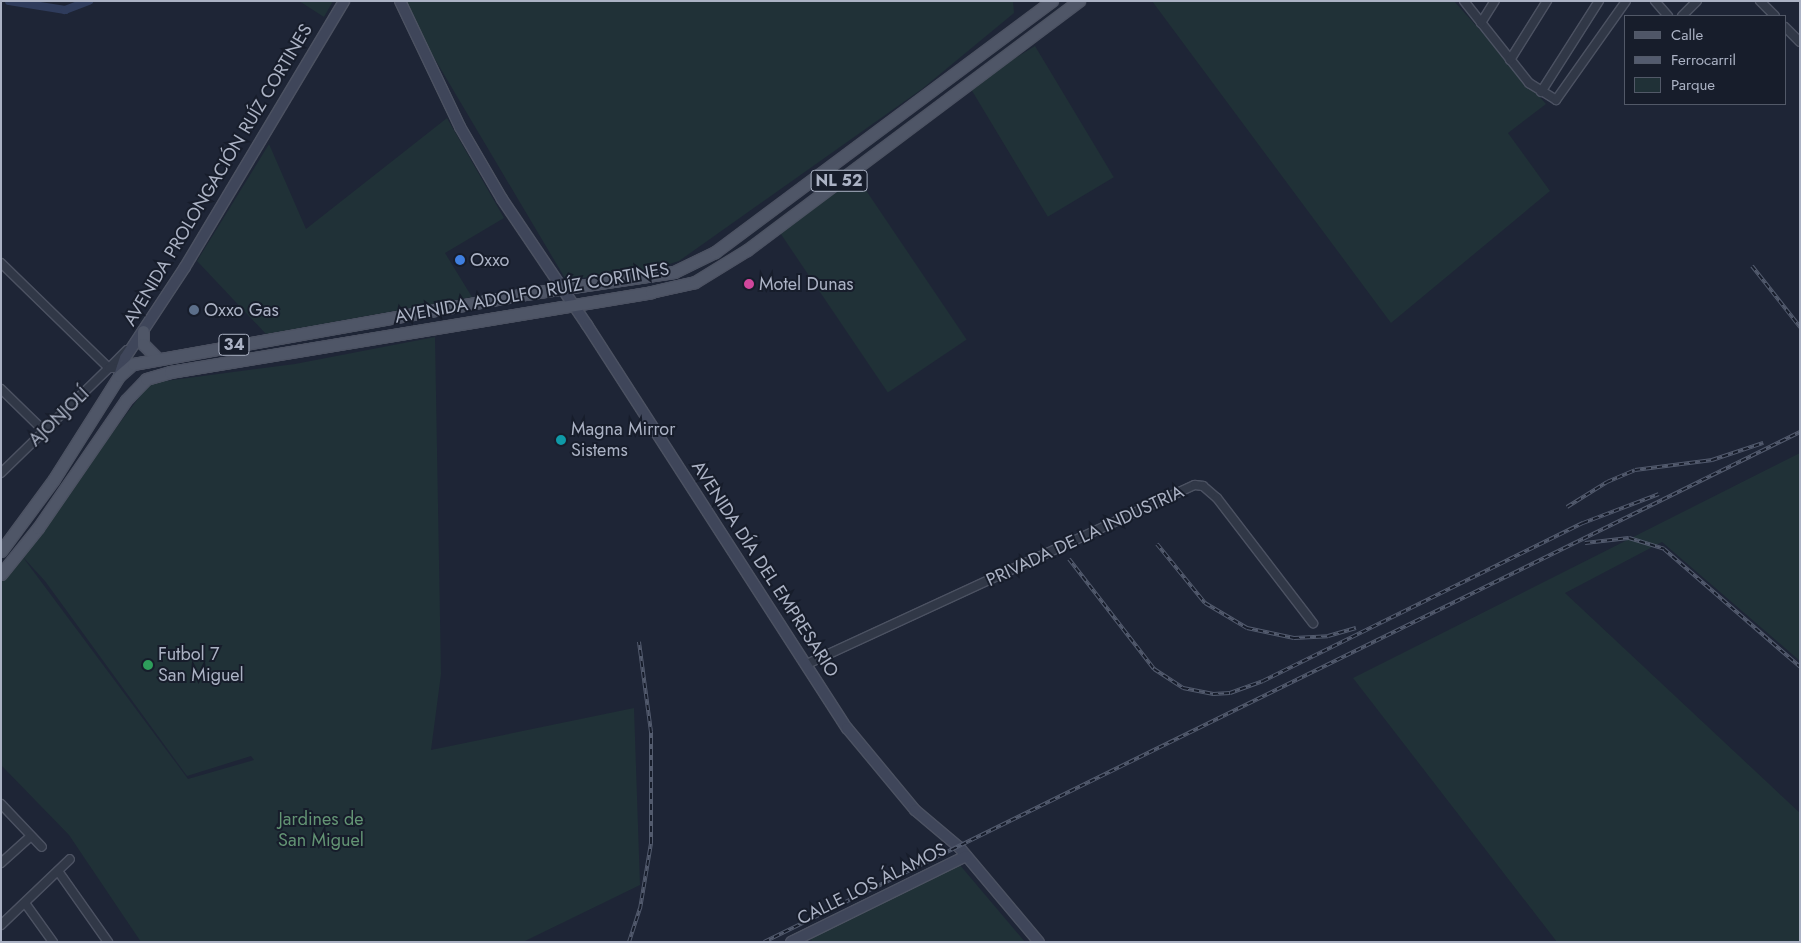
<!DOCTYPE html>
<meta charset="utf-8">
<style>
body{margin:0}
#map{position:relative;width:1801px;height:943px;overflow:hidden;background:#1e2536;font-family:Jost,sans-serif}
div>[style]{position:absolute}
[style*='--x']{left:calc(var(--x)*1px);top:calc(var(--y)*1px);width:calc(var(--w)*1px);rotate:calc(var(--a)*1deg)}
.green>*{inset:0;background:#203137;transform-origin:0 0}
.canal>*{height:8px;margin:-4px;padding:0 4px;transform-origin:4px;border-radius:4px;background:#2f3c5c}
.roads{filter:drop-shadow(1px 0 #4c5262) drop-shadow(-1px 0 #4c5262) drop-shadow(0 1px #4c5262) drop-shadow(0 -1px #4c5262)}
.street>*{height:8px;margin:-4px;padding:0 4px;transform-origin:4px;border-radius:4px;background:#313847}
.secondary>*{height:10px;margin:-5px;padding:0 5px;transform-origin:5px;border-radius:5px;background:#3f465a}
.primary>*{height:11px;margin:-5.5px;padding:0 5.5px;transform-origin:5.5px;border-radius:5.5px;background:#4f5667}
.rail>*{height:4px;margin-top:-2px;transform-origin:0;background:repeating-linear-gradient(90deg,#171d2b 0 5.5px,#535b6e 0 11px);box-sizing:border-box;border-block:1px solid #535b6e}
.dots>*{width:14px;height:14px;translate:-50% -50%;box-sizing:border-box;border:2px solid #171d2b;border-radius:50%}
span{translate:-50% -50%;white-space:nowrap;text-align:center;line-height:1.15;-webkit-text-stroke:4px #171d2b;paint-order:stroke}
.shield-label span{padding:1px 4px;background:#171d2b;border:1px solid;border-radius:4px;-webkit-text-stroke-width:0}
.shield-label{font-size:16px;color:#abb2c4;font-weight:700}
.street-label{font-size:18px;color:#abb2c4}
.poi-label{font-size:18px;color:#abb2c4}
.left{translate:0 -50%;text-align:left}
.park-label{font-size:18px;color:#639474}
.frame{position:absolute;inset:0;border:2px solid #abb2c4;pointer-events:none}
.legend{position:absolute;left:1624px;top:15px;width:162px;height:90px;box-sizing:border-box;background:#171d2b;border:1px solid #525968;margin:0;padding:6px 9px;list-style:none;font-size:15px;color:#abb2c4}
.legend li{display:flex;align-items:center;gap:10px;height:25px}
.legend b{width:25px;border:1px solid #525968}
</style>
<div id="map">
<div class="green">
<div style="clip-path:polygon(299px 1px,333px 1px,324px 17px)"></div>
<div style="clip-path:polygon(404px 1px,1013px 1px,1014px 13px,922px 89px,679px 261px,654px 269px,566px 280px,417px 29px)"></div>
<div style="clip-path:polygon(1152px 1px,1454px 1px,1546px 104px,1508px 133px,1550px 191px,1391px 323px)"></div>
<div style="left:1035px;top:46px;width:153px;height:77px;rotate:59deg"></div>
<div style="clip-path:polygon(447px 118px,504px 218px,445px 253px,472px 297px,266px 334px,197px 261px,269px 144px,306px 229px)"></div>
<div style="left:857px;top:177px;width:196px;height:95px;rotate:56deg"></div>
<div style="clip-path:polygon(evenodd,435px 337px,441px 674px,431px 750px,634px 708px,640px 885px,523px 942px,141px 942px,69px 835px,1px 765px,1px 579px,150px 383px,295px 364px,435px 337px,22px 556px,45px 581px,187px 776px,251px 756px,254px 760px,188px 779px,22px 556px)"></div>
<div style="clip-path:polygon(1800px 453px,1800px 661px,1662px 542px,1565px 593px,1800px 813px,1800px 942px,1557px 942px,1353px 678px)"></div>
<div style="clip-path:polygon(959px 864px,1025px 942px,813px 942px,808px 936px)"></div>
</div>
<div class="canal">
<div style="--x:9;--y:1;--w:57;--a:9.1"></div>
<div style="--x:65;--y:10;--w:26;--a:-21"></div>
</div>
<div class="roads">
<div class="street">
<div style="--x:1464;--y:1;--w:105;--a:51.6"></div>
<div style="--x:1529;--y:83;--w:32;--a:32"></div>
<div style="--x:1556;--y:100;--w:121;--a:-54.7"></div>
<div style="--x:1655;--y:1;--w:20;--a:49"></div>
<div style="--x:1760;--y:1;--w:21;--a:45"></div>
<div style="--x:1682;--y:16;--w:21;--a:-45"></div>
<div style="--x:1481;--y:23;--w:26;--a:-58"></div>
<div style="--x:1785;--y:27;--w:21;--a:45"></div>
<div style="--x:1510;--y:60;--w:70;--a:-57.9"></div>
<div style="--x:1541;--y:92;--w:108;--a:-57.5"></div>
<div style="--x:1;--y:263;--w:151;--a:44.2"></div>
<div style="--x:109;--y:368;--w:25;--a:-45"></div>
<div style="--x:1;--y:389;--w:60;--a:44.3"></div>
<div style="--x:1;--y:473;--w:151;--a:-44.2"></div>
<div style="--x:109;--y:368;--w:5;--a:0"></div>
<div style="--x:807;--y:664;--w:427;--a:-24.8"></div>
<div style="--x:1195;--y:485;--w:8;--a:7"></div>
<div style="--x:1203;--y:486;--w:18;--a:41"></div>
<div style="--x:1217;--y:498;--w:158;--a:52.5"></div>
<div style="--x:1;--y:804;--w:59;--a:46.4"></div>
<div style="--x:1;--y:863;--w:40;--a:-42"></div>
<div style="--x:58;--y:871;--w:87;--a:54.8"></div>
<div style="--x:25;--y:903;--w:48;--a:54.3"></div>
<div style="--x:1;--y:925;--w:95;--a:-43.7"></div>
</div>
<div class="secondary">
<div style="--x:400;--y:1;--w:140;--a:64.5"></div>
<div style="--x:460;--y:127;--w:83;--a:59.7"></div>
<div style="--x:502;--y:199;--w:152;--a:56"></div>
<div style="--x:587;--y:325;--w:480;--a:57.2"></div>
<div style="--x:847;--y:728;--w:107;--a:50.3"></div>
<div style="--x:915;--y:810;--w:57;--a:40.1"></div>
<div style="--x:959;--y:847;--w:124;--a:49.9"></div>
<div style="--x:119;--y:376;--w:19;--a:-72"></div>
<div style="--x:125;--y:358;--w:109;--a:-56.6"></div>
<div style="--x:185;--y:267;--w:310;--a:-59.1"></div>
<div style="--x:791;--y:942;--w:195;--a:-26.2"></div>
</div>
<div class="primary">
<div style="--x:143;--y:331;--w:13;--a:90"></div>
<div style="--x:143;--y:344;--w:18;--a:45"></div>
<div style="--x:1;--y:551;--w:89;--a:-53.6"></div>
<div style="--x:54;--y:479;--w:122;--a:-57.7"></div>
<div style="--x:119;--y:376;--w:18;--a:-41"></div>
<div style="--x:133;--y:364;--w:398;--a:-10.1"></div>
<div style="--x:525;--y:294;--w:151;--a:-8.4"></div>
<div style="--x:674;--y:272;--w:46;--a:-26"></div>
<div style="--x:715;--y:252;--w:420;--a:-36.7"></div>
<div style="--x:1;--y:574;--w:59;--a:-51.2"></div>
<div style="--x:38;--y:528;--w:155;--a:-55.5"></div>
<div style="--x:126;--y:400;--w:29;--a:-46"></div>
<div style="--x:146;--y:379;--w:25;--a:-16"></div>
<div style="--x:170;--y:372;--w:488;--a:-9.4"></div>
<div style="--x:651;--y:292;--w:45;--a:-12.8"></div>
<div style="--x:695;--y:282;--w:61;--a:-31.6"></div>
<div style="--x:747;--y:250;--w:415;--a:-36.9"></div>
</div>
</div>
<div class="rail">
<div style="--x:1752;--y:266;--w:78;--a:51.8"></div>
<div style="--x:1567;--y:507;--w:47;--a:-32"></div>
<div style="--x:1607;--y:482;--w:30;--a:-23"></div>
<div style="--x:1635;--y:470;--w:78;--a:-7.4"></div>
<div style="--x:1712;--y:460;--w:54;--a:-18.4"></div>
<div style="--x:1585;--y:543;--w:44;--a:-6.5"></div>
<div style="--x:1629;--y:538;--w:37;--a:17"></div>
<div style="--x:1664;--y:549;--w:180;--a:40.9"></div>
<div style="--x:1157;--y:544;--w:76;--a:50.9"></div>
<div style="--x:1205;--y:603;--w:49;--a:30.8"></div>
<div style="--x:1247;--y:628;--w:48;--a:12"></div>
<div style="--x:1294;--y:638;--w:34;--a:-3"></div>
<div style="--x:1328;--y:636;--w:29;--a:-16"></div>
<div style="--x:1069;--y:559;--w:139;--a:52.3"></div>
<div style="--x:1154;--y:669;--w:35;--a:33"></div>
<div style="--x:1183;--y:688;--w:31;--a:11"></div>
<div style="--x:1213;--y:694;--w:17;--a:-3"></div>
<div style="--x:1230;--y:693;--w:35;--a:-20"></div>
<div style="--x:1263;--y:681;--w:357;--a:-26.3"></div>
<div style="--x:1583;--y:523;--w:81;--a:-20.9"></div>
<div style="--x:629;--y:942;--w:35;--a:-72"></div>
<div style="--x:640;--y:909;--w:67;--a:-80.5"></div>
<div style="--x:651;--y:843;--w:111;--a:-90"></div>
<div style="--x:651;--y:732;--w:91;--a:-97.6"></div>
<div style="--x:764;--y:942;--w:1155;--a:-26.21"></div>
</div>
<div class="dots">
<div style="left:460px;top:260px;background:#3f7fe0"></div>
<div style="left:749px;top:284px;background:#d1479c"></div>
<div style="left:194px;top:310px;background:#5c6f8a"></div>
<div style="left:561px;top:440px;background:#0f9aa8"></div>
<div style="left:148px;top:665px;background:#2e9e5b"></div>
</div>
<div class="shield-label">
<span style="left:839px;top:181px">NL 52</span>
<span style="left:234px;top:345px">34</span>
</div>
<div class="street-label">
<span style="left:218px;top:175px;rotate:-59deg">AVENIDA PROLONGACIÓN RUÍZ CORTINES</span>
<span style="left:532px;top:293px;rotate:-10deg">AVENIDA ADOLFO RUÍZ CORTINES</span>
<span style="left:59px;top:417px;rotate:-44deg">AJONJOLÍ</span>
<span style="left:1085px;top:536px;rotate:-25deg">PRIVADA DE LA INDUSTRIA</span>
<span style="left:765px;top:569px;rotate:57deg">AVENIDA DÍA DEL EMPRESARIO</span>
<span style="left:872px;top:884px;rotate:-26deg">CALLE LOS ÁLAMOS</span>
</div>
<div class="poi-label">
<span class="left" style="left:470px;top:260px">Oxxo</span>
<span class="left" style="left:759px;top:284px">Motel Dunas</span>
<span class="left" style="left:204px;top:310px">Oxxo Gas</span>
<span class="left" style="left:571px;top:440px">Magna Mirror<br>Sistems</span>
<span class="left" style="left:158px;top:665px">Futbol 7<br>San Miguel</span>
</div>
<div class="park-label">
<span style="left:321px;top:830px">Jardines de<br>San Miguel</span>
</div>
<div class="frame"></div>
<ul class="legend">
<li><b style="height:6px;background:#4f5667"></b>Calle</li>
<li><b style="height:6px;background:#535b6e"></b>Ferrocarril</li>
<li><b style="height:14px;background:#203137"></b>Parque</li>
</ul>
</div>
